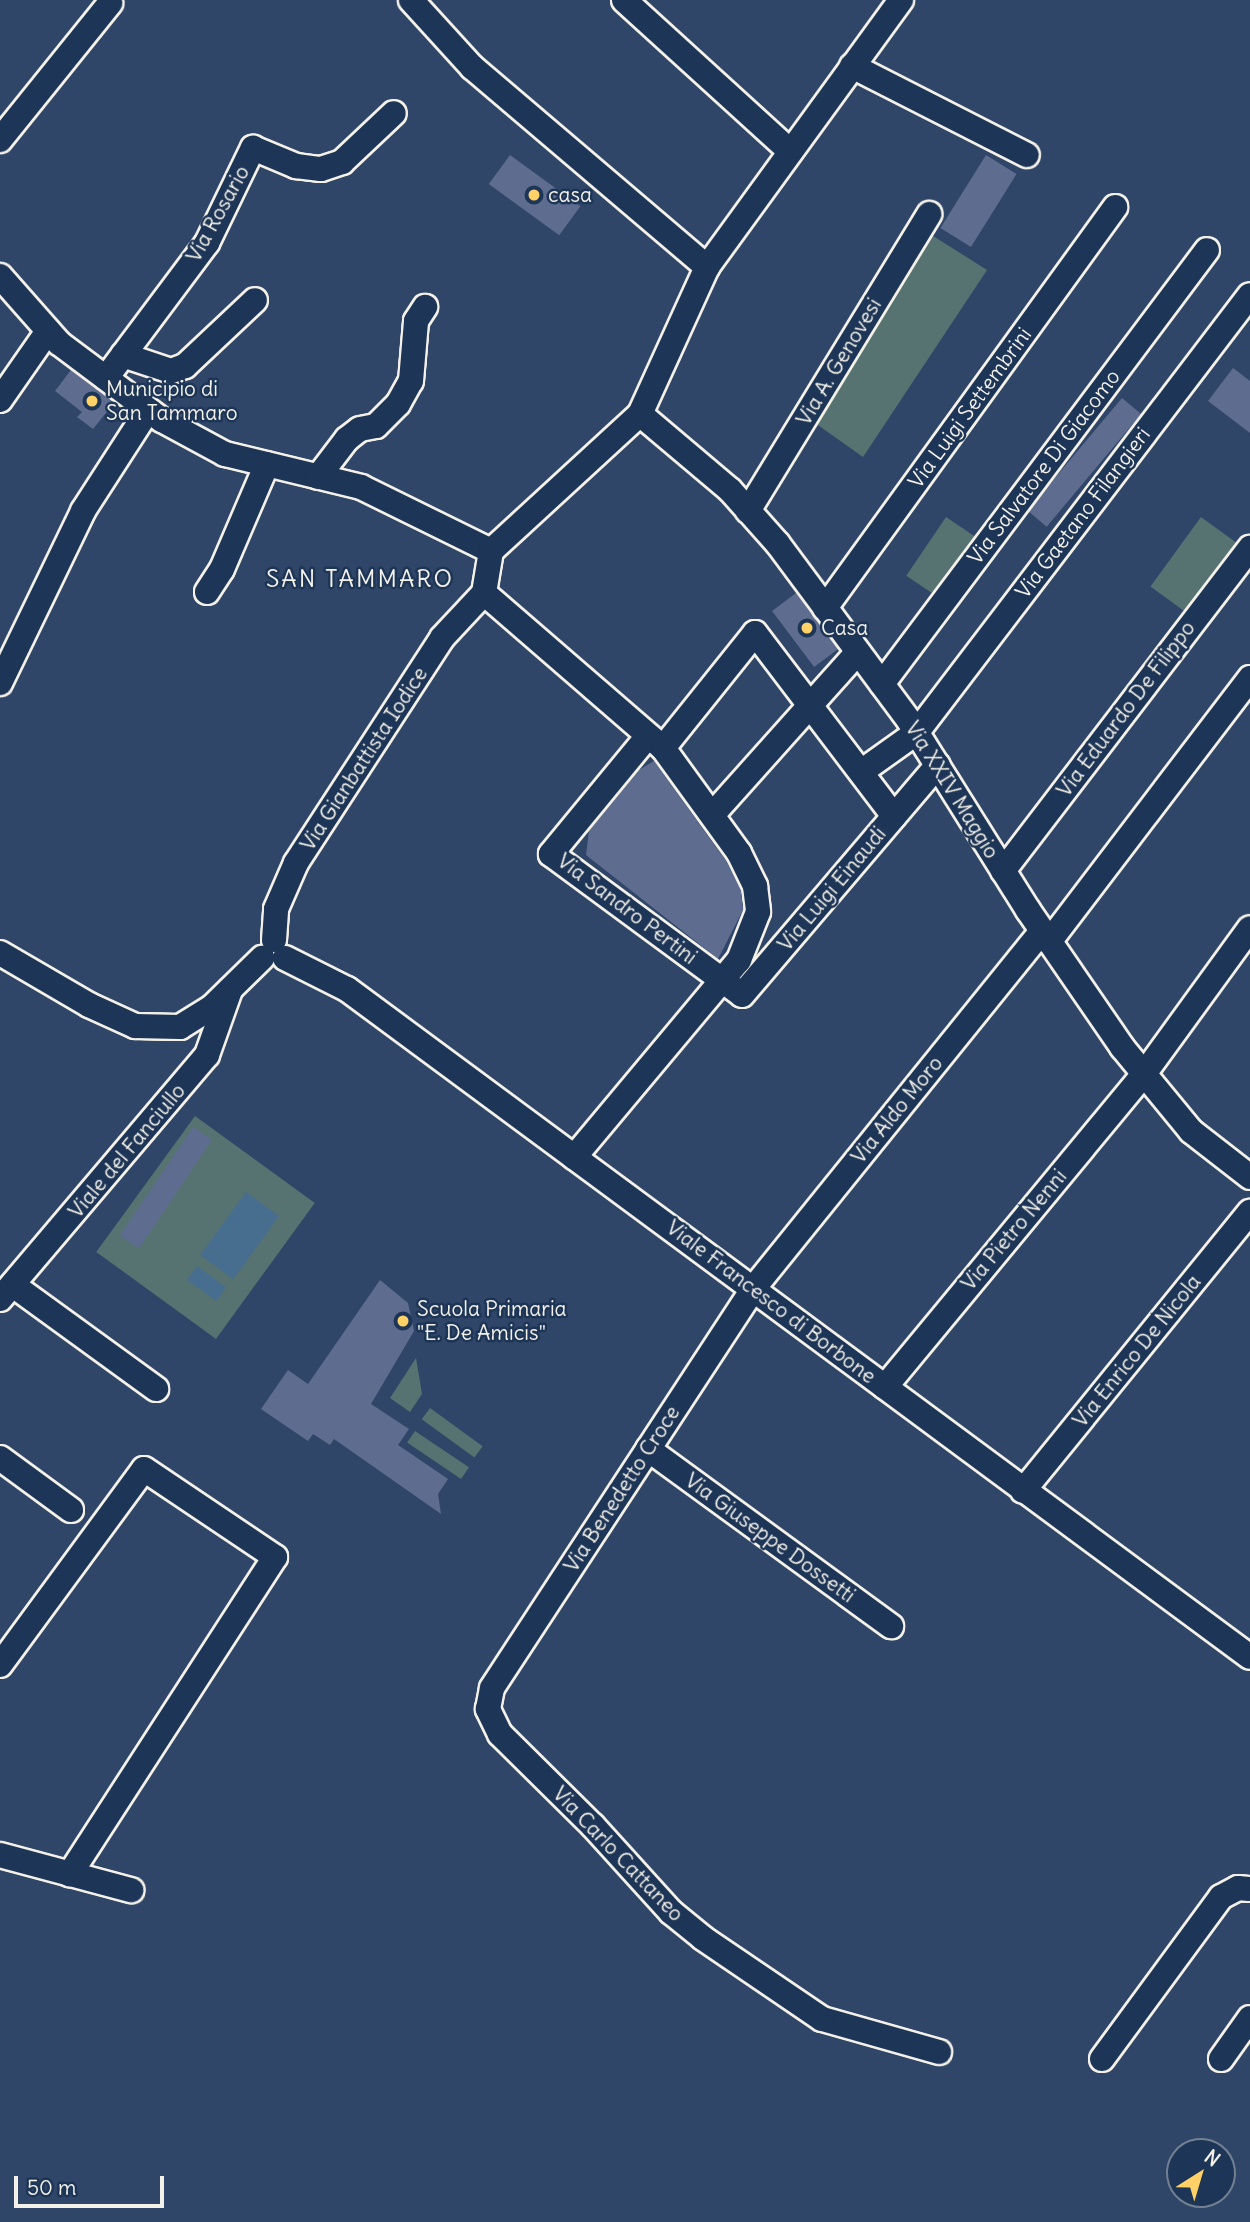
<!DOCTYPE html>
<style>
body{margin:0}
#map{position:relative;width:1250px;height:2222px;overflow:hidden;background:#304668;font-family:Delius,sans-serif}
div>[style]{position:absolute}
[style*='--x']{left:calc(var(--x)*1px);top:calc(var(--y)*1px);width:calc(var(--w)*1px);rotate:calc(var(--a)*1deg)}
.green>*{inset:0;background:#567371;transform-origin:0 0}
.water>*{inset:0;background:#476e8f;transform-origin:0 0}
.building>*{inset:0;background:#5e6c90;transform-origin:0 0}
.roads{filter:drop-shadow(2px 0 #f4f1e8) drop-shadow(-2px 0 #f4f1e8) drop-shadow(0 2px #f4f1e8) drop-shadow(0 -2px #f4f1e8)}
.minor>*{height:24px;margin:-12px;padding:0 12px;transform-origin:12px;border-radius:12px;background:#1d3557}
.dots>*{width:19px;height:19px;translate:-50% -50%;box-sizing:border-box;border:4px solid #1d3557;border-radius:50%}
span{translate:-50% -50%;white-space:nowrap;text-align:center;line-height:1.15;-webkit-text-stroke:5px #1d3557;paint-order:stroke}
.poi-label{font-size:21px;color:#f4f1e8}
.left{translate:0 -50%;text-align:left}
.street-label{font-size:21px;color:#f4f1e8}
.quarter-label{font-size:24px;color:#f4f1e8;letter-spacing:2px}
.north{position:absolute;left:1166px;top:2138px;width:70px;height:70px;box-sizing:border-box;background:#1d3557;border:2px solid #738091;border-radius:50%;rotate:37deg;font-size:19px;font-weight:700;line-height:28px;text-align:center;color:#f4f1e8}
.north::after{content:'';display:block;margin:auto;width:24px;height:32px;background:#ffd166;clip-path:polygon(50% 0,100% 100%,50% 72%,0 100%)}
.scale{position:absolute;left:14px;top:2176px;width:150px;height:32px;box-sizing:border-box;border:4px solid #f4f1e8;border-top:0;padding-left:9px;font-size:21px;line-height:24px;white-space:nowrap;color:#f4f1e8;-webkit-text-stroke:5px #1d3557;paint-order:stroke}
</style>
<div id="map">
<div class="green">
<div style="clip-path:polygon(930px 234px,987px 270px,863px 457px,815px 423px)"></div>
<div style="left:946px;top:517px;width:42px;height:71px;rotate:34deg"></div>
<div style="left:1201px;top:517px;width:48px;height:86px;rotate:36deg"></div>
<div style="left:195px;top:1116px;width:148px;height:168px;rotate:36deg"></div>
<div style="clip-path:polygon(416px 1358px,422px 1394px,410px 1412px,390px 1398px)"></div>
<div style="left:430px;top:1408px;width:65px;height:14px;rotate:36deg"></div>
<div style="left:415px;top:1431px;width:65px;height:14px;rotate:34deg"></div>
</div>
<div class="water">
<div style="left:246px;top:1192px;width:41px;height:78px;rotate:36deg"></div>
<div style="left:197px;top:1266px;width:36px;height:17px;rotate:36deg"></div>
</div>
<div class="building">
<div style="left:510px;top:155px;width:87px;height:36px;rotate:36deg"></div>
<div style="left:986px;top:155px;width:36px;height:86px;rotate:32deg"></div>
<div style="clip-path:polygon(1233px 368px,1250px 381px,1250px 433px,1208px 401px)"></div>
<div style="clip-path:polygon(71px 370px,114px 403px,93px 429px,77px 417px,82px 412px,55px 391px)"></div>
<div style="left:1122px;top:398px;width:25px;height:147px;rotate:40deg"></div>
<div style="left:796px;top:593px;width:70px;height:30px;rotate:53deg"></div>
<div style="clip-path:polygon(654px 761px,726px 861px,741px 890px,743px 910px,718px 959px,586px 855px,589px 831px,639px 770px)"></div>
<div style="left:193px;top:1127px;width:23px;height:131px;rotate:34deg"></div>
<div style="clip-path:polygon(380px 1280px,408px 1303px,414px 1331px,371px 1404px,409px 1429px,398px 1445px,448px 1479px,438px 1494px,441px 1514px,334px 1439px,330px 1445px,313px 1434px,308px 1441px,261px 1409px,288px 1370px,308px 1384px)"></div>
</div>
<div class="roads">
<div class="minor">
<div style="--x:411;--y:0;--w:91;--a:47.7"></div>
<div style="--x:472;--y:67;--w:309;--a:40.4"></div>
<div style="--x:624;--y:0;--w:224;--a:42.3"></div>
<div style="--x:852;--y:66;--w:196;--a:27"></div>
<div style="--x:0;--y:140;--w:176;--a:-51.2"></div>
<div style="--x:0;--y:276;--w:89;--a:48.6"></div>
<div style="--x:59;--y:343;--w:129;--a:36.8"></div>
<div style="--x:162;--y:420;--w:72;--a:28.4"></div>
<div style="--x:225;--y:454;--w:140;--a:13.6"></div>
<div style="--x:361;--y:487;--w:145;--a:26.2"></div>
<div style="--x:123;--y:355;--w:51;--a:18.4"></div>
<div style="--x:171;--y:371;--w:15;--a:-20"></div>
<div style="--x:185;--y:366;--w:96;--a:-43.3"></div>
<div style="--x:106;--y:378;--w:169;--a:-53.2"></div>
<div style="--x:207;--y:243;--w:106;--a:-64.2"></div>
<div style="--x:253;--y:148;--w:47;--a:22.7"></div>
<div style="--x:296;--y:166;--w:25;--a:7"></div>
<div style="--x:321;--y:169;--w:22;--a:-18"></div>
<div style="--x:342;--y:162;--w:71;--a:-43.3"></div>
<div style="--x:0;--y:400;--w:84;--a:-55.2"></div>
<div style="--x:640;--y:414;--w:118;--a:40.2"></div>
<div style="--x:730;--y:490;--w:72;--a:48.4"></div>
<div style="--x:778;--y:544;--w:222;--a:53.4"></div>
<div style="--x:910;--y:722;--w:222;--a:57.9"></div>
<div style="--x:1028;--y:910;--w:166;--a:55.5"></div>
<div style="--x:1122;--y:1047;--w:109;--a:50.6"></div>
<div style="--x:1191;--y:1131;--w:75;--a:37.9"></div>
<div style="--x:318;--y:477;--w:48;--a:-52.7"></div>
<div style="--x:347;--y:439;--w:16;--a:-38"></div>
<div style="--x:360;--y:429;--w:16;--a:-11"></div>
<div style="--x:376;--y:426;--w:31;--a:-45"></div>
<div style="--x:398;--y:404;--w:26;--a:-61"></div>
<div style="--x:411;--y:381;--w:60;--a:-85.2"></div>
<div style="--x:416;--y:321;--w:17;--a:-57"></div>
<div style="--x:748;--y:511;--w:348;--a:-58.6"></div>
<div style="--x:207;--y:592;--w:27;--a:-57"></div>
<div style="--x:222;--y:569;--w:114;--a:-66.8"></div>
<div style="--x:484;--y:593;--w:237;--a:40.9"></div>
<div style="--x:663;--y:748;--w:130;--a:54.1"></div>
<div style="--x:739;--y:853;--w:37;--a:64"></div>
<div style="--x:755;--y:886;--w:26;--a:83"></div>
<div style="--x:758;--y:912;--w:52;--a:111.6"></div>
<div style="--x:739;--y:960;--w:257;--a:129.9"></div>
<div style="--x:484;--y:593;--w:43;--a:-80.5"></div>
<div style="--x:491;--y:551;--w:202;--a:-42.6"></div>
<div style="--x:640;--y:414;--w:162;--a:-65.5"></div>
<div style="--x:707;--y:267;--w:330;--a:-54"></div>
<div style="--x:825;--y:608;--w:495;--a:-54.1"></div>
<div style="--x:0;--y:683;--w:191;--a:-64.2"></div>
<div style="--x:83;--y:511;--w:120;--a:-57.2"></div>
<div style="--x:882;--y:684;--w:542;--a:-53.17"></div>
<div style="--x:648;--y:736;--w:153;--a:129.4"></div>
<div style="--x:551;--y:854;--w:237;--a:36.4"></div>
<div style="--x:742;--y:995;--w:302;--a:-49.6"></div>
<div style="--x:663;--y:748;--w:147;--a:-51.3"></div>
<div style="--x:755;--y:633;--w:230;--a:52.8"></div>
<div style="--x:861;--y:772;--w:69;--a:-35.5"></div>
<div style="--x:917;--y:732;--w:549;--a:-52.69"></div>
<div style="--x:713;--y:814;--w:217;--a:-48.2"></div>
<div style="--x:1003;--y:871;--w:407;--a:-52.6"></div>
<div style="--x:274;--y:940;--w:31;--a:-86"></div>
<div style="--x:276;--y:909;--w:50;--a:-66.5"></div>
<div style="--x:296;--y:863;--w:268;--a:-57"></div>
<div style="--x:442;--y:638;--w:62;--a:-47"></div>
<div style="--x:1049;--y:942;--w:332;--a:-52.7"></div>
<div style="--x:0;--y:953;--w:103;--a:30.3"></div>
<div style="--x:89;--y:1005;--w:51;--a:24.5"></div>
<div style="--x:135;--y:1026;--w:45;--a:1.3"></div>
<div style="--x:180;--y:1027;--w:39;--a:-32"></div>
<div style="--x:213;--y:1006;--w:69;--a:-44.4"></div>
<div style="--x:285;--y:958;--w:69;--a:26.6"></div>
<div style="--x:347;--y:989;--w:1123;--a:36.49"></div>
<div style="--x:13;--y:1285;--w:177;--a:36"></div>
<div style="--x:0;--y:1299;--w:320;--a:-49.7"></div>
<div style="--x:207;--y:1055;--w:69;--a:-70.5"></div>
<div style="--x:885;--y:1387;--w:406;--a:-50.4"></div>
<div style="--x:1144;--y:1074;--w:180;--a:-54"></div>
<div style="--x:648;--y:1449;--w:301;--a:36.1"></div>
<div style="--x:0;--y:1458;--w:88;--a:36.2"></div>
<div style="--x:1023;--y:1491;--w:360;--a:-50.9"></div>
<div style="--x:0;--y:1665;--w:243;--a:-53.7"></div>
<div style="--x:144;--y:1469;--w:158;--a:33.9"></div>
<div style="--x:275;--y:1557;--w:378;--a:122.9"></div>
<div style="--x:0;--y:1855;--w:136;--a:15"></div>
<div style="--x:939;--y:2052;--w:122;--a:-164.2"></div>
<div style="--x:822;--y:2019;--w:144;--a:-145.8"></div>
<div style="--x:703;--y:1938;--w:41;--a:-140.9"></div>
<div style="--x:671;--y:1912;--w:116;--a:-132.2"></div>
<div style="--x:593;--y:1826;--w:131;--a:-135.3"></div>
<div style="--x:500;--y:1734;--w:28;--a:-116"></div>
<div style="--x:488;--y:1709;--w:21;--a:-79"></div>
<div style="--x:492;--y:1688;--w:477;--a:-56.8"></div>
<div style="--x:753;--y:1289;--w:460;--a:-51.1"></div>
<div style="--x:1102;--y:2059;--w:201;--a:-53.7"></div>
<div style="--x:1221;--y:1897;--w:19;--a:-28"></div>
<div style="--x:1238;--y:1888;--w:11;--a:5"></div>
<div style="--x:1221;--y:2059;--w:50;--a:-54.7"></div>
</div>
</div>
<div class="dots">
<div style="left:534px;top:195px;background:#ffd166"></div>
<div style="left:92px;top:401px;background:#ffd166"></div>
<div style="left:807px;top:628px;background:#ffd166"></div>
<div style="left:403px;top:1321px;background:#ffd166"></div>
</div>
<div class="poi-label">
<span class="left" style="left:548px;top:195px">casa</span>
<span class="left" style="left:106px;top:401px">Municipio di<br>San Tammaro</span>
<span class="left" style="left:821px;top:628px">Casa</span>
<span class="left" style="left:417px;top:1321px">Scuola Primaria<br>"E. De Amicis"</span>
</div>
<div class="street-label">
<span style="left:218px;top:214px;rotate:-61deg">Via Rosario</span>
<span style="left:839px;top:362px;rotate:-59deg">Via A. Genovesi</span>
<span style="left:970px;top:408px;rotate:-54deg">Via Luigi Settembrini</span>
<span style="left:1044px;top:467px;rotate:-53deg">Via Salvatore Di Giacomo</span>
<span style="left:1083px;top:513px;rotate:-53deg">Via Gaetano Filangieri</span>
<span style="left:1126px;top:709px;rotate:-53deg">Via Eduardo De Filippo</span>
<span style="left:364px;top:759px;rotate:-57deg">Via Gianbattista Iodice</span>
<span style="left:952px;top:790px;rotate:58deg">Via XXIV Maggio</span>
<span style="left:832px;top:889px;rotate:-50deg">Via Luigi Einaudi</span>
<span style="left:627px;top:909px;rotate:37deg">Via Sandro Pertini</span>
<span style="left:897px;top:1110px;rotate:-51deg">Via Aldo Moro</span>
<span style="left:127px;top:1151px;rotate:-50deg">Viale del Fanciullo</span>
<span style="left:1014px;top:1230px;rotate:-50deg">Via Pietro Nenni</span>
<span style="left:771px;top:1302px;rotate:37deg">Viale Francesco di Borbone</span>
<span style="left:1137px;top:1351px;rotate:-51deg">Via Enrico De Nicola</span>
<span style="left:622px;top:1489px;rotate:-57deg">Via Benedetto Croce</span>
<span style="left:770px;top:1538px;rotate:36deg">Via Giuseppe Dossetti</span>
<span style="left:618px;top:1854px;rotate:46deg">Via Carlo Cattaneo</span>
</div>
<div class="quarter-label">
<span style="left:360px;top:579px">SAN TAMMARO</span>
</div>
<div class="north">N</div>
<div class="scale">50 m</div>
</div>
